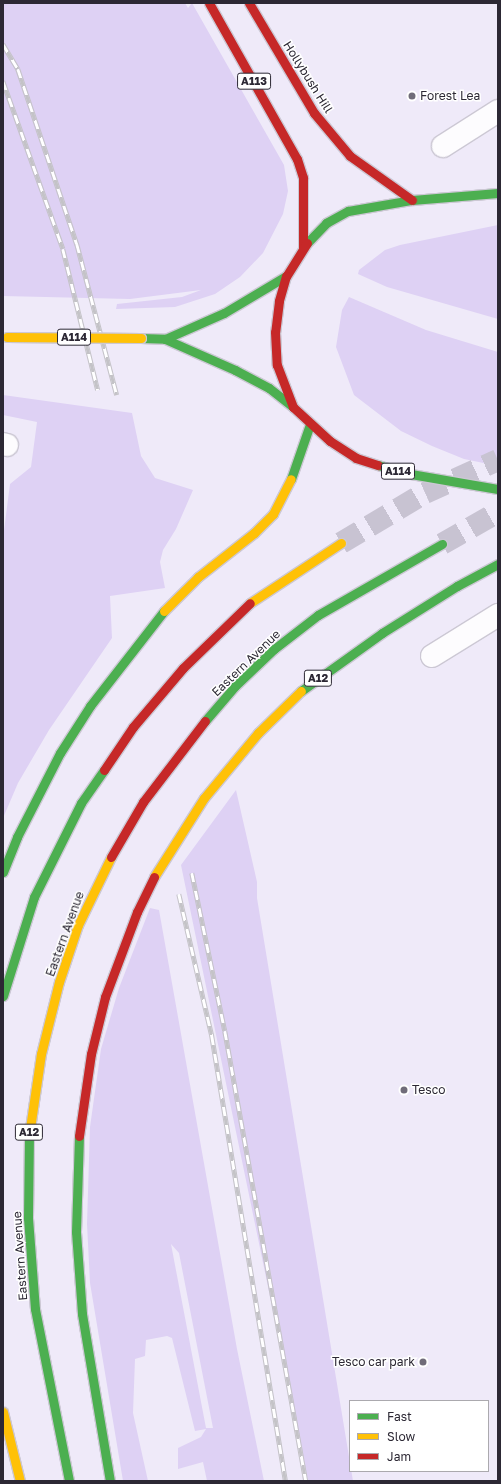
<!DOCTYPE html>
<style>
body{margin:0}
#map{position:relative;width:501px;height:1484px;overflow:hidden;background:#efeaf9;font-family:"Golos Text",sans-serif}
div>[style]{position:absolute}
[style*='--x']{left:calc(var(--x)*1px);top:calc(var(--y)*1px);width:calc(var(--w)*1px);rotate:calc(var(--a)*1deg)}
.green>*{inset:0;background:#ded1f4}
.highway-tunnel>*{height:22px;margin-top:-11px;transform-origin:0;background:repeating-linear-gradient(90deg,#c8c3d2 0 22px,transparent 0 33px)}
.roads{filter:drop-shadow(1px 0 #ccc8d4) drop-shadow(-1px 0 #ccc8d4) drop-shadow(0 1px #ccc8d4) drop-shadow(0 -1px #ccc8d4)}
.street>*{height:22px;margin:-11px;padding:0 11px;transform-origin:11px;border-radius:11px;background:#fdfcfe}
.fast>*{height:9px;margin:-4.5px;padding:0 4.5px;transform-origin:4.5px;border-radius:4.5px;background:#4caf50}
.slow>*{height:9px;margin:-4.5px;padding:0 4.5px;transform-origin:4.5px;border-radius:4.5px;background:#ffc107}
.jam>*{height:9px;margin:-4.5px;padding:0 4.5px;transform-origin:4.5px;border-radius:4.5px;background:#c62828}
.rail>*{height:4.5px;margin-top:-2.25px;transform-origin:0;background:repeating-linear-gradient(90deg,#fff 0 9px,#c4c3c7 0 18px);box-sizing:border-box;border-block:1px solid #c4c3c7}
.bridges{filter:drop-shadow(1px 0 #ccc8d4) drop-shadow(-1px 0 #ccc8d4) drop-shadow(0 1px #ccc8d4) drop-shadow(0 -1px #ccc8d4)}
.slow-bridge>*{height:9px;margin:-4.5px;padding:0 4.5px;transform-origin:4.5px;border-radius:4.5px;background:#ffc107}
.dots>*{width:11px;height:11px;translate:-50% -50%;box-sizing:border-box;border:2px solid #fff;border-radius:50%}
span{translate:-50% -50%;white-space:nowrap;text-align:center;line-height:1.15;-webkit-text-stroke:3px #fff;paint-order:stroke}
.shield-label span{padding:1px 3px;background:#fff;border:1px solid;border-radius:3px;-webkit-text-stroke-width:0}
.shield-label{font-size:11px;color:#2c2834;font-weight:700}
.street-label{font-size:12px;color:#2c2834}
.poi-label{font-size:12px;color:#2c2834}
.left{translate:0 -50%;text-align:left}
.right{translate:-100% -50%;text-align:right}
.frame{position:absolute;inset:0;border:4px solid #2c2834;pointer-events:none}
.legend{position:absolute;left:349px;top:1400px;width:140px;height:72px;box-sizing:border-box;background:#fff;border:1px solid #aba9ae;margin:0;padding:5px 7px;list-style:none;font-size:12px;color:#2c2834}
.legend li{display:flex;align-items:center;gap:8px;height:20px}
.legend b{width:20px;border:1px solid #aba9ae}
</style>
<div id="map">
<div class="green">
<div style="clip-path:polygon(3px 3px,185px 3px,188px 8px,192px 3px,284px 165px,288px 191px,283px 214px,263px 253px,240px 277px,215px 294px,175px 307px,116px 309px,117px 304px,182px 297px,201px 290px,130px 299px,3px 296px)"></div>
<div style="clip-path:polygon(498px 225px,498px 319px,387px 287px,358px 274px,359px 270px,385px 250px,400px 245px)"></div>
<div style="clip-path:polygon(349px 297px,426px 330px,498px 352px,498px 466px,464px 459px,432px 446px,401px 431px,354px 395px,336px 347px,342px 310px)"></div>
<div style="clip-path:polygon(3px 395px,132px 413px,141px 456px,155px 478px,193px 490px,176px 529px,163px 550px,160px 562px,165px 588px,110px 596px,112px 638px,49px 730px,18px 783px,3px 818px,3px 538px,10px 484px,31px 467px,37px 422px,3px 415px)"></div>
<div style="clip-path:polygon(236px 790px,257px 882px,257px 898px,353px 1481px,308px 1481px,181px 865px)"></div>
<div style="clip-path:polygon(evenodd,150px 908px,159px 910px,237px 1349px,264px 1481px,207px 1481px,203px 1462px,178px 1469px,178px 1448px,201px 1437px,206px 1429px,195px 1431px,172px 1338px,167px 1336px,146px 1340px,145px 1356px,135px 1359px,133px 1413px,148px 1481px,123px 1481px,90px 1283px,87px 1224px,90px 1127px,101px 1049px,119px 988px,150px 908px,171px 1244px,179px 1253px,213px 1428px,206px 1428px,171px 1244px)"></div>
</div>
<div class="highway-tunnel">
<div style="--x:341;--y:543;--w:98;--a:-30.8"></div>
<div style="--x:425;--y:493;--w:80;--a:-24.3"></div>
<div style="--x:442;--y:544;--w:64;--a:-29.7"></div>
</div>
<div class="roads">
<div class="street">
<div style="--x:443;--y:146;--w:65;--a:-32.5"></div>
<div style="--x:3;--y:444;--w:4;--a:14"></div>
<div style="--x:432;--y:656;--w:78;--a:-31.8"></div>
</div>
<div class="fast">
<div style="--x:307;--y:243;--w:28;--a:-46"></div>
<div style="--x:326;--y:223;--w:25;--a:-29"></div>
<div style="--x:348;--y:211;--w:65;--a:-9.8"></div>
<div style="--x:412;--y:200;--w:86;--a:-4.7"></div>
<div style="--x:141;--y:338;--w:24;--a:2"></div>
<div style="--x:165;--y:339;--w:77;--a:23.9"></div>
<div style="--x:235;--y:370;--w:38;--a:28"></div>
<div style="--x:269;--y:388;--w:29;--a:38"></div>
<div style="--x:165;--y:339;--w:64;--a:-23.8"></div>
<div style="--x:224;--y:313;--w:72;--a:-30.8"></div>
<div style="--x:378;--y:465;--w:28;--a:17"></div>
<div style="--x:405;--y:473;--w:94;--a:9.8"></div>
<div style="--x:291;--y:479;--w:58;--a:-70.9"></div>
<div style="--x:301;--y:691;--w:100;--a:-35.6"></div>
<div style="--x:382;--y:633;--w:89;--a:-32.1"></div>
<div style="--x:457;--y:586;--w:47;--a:-28.2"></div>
<div style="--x:205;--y:721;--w:46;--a:-49.4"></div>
<div style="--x:235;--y:686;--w:54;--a:-43.5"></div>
<div style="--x:274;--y:649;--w:56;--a:-37.7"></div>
<div style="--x:318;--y:615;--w:143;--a:-29.8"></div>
<div style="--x:3;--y:872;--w:38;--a:-68"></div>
<div style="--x:17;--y:837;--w:94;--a:-62.9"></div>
<div style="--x:60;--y:753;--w:56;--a:-57.4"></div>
<div style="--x:90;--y:706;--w:120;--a:-52.1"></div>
<div style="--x:3;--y:996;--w:104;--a:-72.6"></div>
<div style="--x:34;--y:897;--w:105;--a:-63.4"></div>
<div style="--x:81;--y:803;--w:40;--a:-55.1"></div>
<div style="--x:29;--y:1135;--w:83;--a:90.7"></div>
<div style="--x:28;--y:1218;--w:91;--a:85.6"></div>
<div style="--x:35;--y:1309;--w:175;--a:78.8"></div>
<div style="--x:79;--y:1136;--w:96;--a:91.8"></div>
<div style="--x:76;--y:1232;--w:82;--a:85.8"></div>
<div style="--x:82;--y:1314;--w:169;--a:80.5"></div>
</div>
<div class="slow">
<div style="--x:250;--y:603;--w:109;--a:-33.4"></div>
<div style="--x:164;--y:611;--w:48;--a:-45"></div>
<div style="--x:198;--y:577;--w:71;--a:-38.2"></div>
<div style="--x:254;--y:533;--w:27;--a:-45"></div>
<div style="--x:273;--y:514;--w:39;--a:-63"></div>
<div style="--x:154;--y:877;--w:93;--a:-57.7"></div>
<div style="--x:204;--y:798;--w:85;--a:-50.3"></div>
<div style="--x:258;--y:733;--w:60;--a:-44.3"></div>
<div style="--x:29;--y:1135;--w:82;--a:-81.6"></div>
<div style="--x:41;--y:1054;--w:74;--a:-76"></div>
<div style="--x:59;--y:982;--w:60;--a:-71.6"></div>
<div style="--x:78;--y:925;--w:76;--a:-64.1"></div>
<div style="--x:3;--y:1412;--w:71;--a:76.2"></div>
</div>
<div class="jam">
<div style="--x:209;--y:3;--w:179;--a:60.6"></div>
<div style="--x:297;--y:159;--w:20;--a:72"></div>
<div style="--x:303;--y:178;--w:69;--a:90"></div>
<div style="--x:249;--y:3;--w:128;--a:59.4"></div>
<div style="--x:314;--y:113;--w:56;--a:50.1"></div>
<div style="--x:350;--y:156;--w:76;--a:35.4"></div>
<div style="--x:307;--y:243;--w:39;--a:122"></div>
<div style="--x:286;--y:276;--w:26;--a:106"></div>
<div style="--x:279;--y:301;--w:31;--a:97"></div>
<div style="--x:275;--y:332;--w:33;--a:87"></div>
<div style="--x:277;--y:365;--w:45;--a:69.1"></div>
<div style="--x:293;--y:407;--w:50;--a:42.6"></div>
<div style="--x:330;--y:441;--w:31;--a:33"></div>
<div style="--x:356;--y:458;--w:23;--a:18"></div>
<div style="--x:104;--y:770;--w:52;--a:-56"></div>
<div style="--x:133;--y:727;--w:77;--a:-49.7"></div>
<div style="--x:183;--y:668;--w:93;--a:-44.1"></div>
<div style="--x:111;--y:857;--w:64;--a:-59.8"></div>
<div style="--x:143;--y:802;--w:102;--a:-52.6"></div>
<div style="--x:79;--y:1136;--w:83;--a:-81.7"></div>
<div style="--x:91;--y:1054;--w:59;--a:-76.2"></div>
<div style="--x:105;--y:997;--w:91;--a:-69.4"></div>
<div style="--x:137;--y:912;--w:39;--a:-64"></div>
</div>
</div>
<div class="rail">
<div style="--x:3;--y:44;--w:29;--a:59"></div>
<div style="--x:18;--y:69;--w:185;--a:71.4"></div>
<div style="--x:77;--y:244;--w:156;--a:75.2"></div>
<div style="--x:3;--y:81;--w:178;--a:70.3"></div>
<div style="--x:63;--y:249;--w:145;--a:76.1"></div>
<div style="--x:192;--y:873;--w:161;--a:78.2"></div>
<div style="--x:225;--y:1031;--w:457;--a:79.8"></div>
<div style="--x:179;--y:894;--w:146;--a:76.9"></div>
<div style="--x:212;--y:1036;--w:451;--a:80.6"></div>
</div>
<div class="bridges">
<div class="slow-bridge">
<div style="--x:7;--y:337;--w:134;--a:0.4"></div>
</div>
</div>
<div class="dots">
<div style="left:412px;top:96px;background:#706c79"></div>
<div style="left:404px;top:1090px;background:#706c79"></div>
<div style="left:423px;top:1362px;background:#706c79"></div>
</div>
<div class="shield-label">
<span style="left:254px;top:81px">A113</span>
<span style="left:74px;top:337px">A114</span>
<span style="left:398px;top:471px">A114</span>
<span style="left:318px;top:678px">A12</span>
<span style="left:29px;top:1132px">A12</span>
</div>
<div class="street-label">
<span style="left:308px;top:77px;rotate:58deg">Hollybush Hill</span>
<span style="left:246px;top:663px;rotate:-44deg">Eastern Avenue</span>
<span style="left:65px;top:934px;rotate:-70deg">Eastern Avenue</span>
<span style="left:20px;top:1256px;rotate:-94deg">Eastern Avenue</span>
</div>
<div class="poi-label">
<span class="left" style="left:420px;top:96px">Forest Lea</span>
<span class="left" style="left:412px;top:1090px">Tesco</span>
<span class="right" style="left:415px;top:1362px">Tesco car park</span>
</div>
<div class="frame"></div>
<ul class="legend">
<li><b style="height:5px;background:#4caf50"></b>Fast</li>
<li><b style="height:5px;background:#ffc107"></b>Slow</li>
<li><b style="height:5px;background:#c62828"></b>Jam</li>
</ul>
</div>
